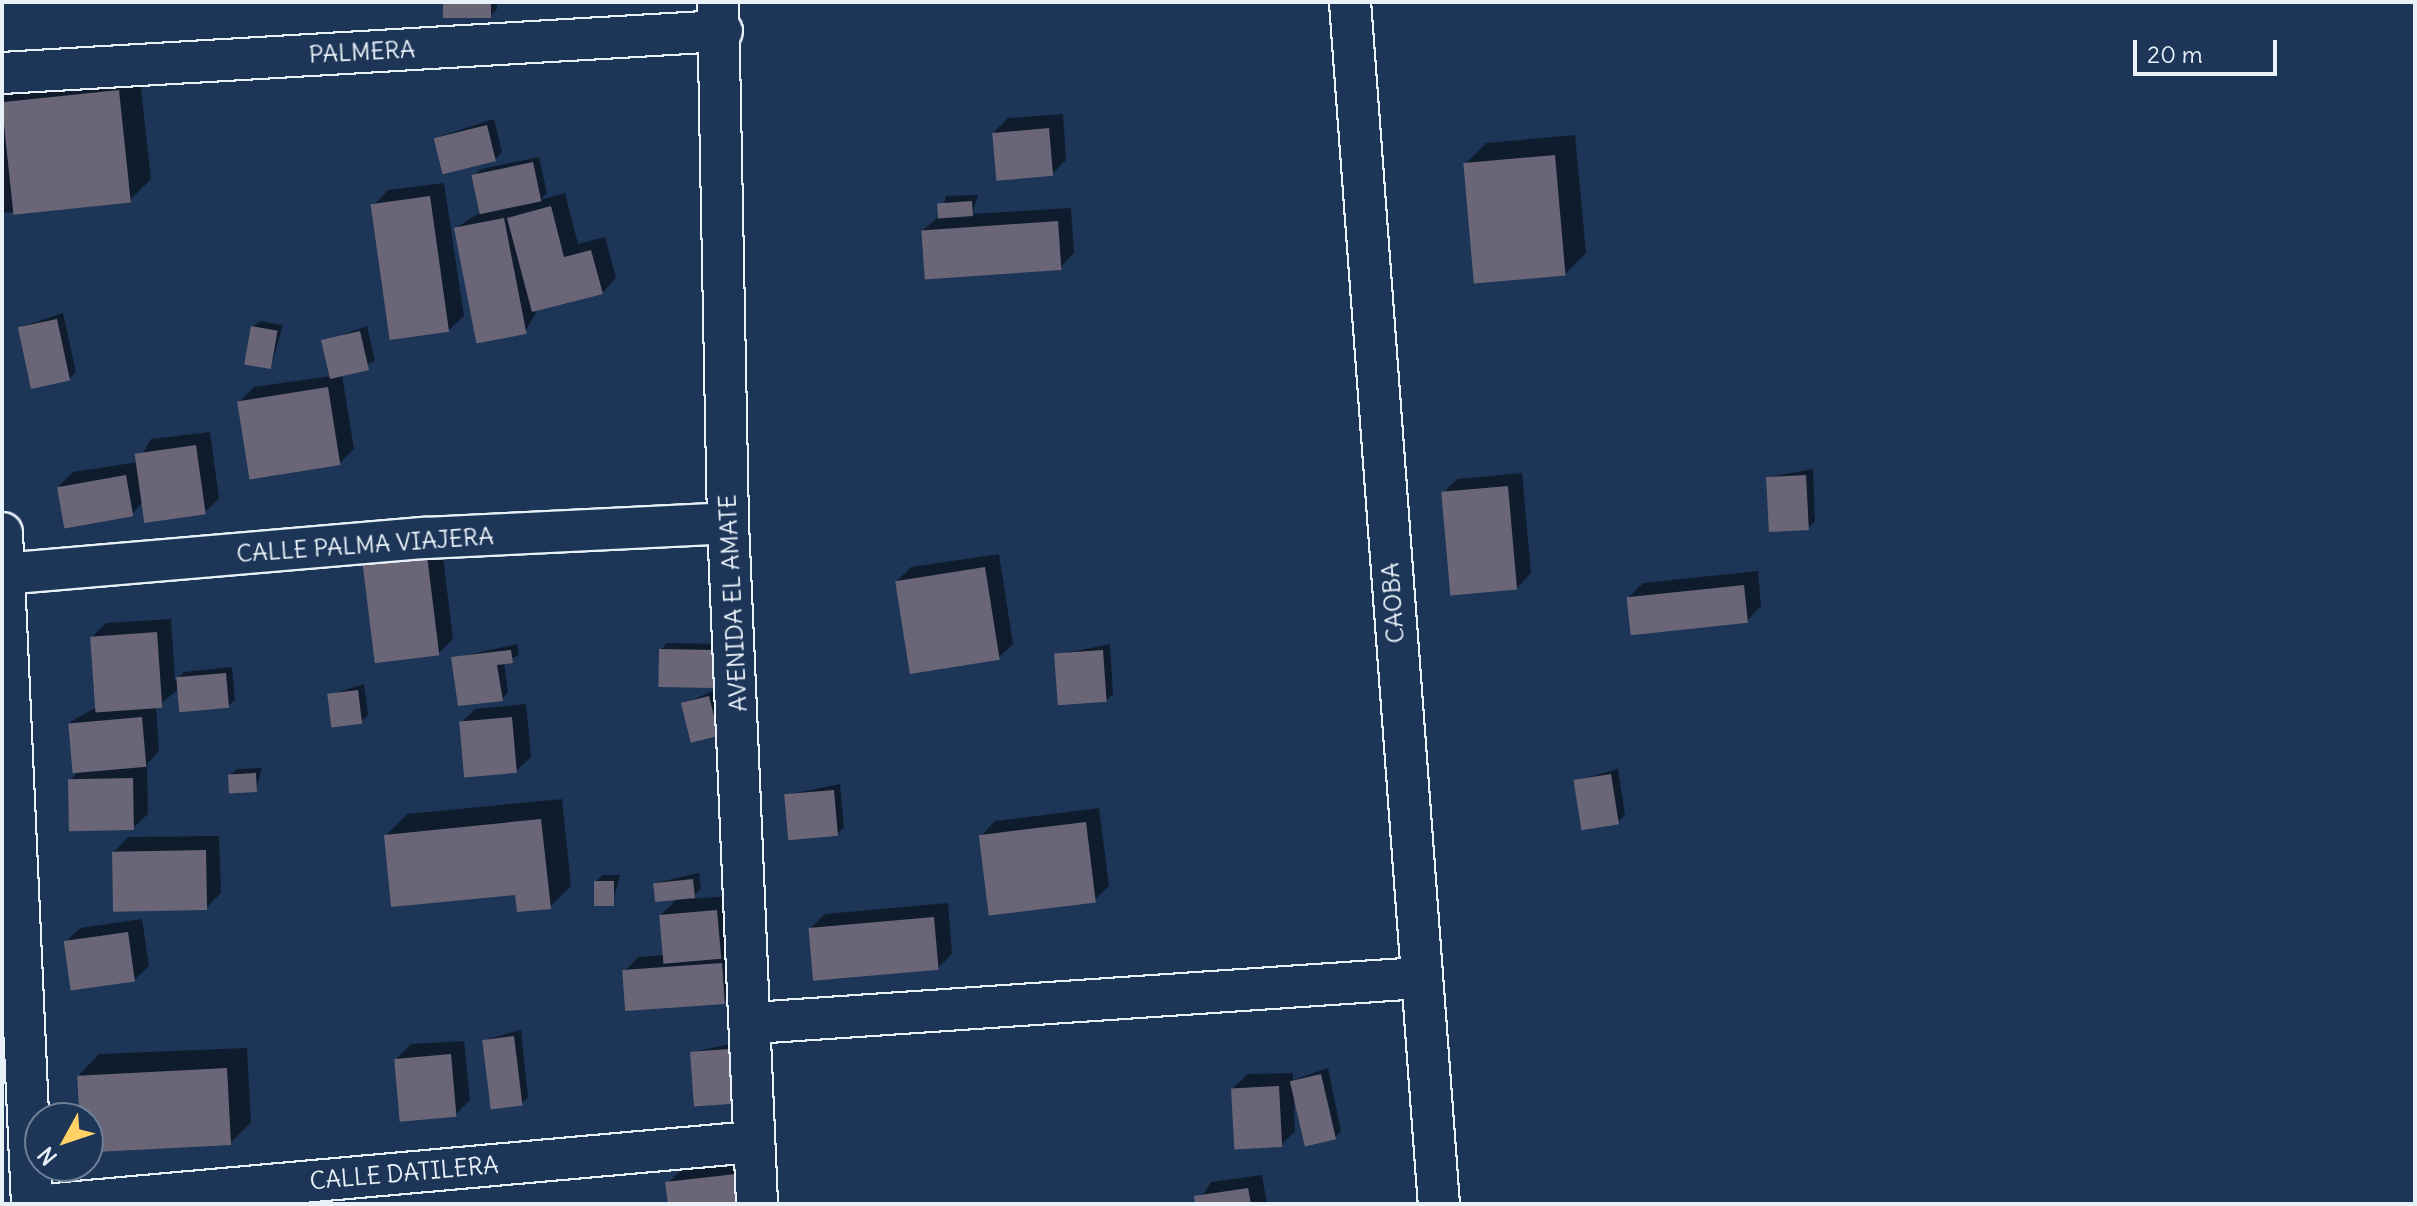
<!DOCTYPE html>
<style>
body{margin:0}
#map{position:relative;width:2417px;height:1206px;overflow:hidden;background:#1d3557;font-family:Delius,sans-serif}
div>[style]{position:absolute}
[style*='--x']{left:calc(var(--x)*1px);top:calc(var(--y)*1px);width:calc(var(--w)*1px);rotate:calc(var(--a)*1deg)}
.shadow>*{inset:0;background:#0007}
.building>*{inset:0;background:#6a6677;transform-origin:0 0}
.roads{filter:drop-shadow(2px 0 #e8f1f8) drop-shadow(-2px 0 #e8f1f8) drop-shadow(0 2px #e8f1f8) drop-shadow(0 -2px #e8f1f8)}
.minor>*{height:40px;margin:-20px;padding:0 20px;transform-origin:20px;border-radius:20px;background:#1d3557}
span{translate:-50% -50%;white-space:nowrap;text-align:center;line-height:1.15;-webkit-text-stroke:8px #1d3557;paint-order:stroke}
.street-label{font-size:24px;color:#e8f1f8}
.frame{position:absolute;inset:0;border:4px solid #e8f1f8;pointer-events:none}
.north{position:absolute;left:24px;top:1102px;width:80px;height:80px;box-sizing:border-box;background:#1d3557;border:2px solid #6e8097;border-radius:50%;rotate:230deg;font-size:22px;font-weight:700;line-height:32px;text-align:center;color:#e8f1f8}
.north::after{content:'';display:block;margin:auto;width:28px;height:36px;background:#ffd166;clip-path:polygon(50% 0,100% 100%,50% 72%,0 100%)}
.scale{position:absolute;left:2133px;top:40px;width:144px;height:36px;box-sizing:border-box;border:4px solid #e8f1f8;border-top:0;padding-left:10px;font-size:24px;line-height:28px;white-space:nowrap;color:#e8f1f8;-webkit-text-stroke:6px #1d3557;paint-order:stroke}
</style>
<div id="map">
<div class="shadow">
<div style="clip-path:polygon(445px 2px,497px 2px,497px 9px,490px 16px)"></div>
<div style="clip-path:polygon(139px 70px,151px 179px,130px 200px,2px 213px,2px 92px)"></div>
<div style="clip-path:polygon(1063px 114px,1066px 160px,1052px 174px,994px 132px,1008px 118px)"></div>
<div style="clip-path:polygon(494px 119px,502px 152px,495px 159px,435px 138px)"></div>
<div style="clip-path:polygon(1575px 135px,1586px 253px,1565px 274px,1465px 164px,1486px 143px)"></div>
<div style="clip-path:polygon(539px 157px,547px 193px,540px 200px,565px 193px,578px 244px,605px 237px,616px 278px,602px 293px,538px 309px,525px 332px,456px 228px,482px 211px,474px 176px,481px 169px)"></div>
<div style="clip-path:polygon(444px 183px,464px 316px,449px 330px,374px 205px,388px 190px)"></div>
<div style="clip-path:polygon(978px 195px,972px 214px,1071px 208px,1074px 253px,1060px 268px,923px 230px,941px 215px,946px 196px)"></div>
<div style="clip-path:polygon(63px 313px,76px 372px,69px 379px,21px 327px)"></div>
<div style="clip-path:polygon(260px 321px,283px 325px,271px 367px,253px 327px)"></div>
<div style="clip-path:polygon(367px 326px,375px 361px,342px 375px,354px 449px,340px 463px,239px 402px,254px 387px,331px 376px,323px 342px)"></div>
<div style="clip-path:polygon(210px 432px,219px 498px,205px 512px,143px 502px,132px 514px,59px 486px,73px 472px,138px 462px,151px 439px)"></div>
<div style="clip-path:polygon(1813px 469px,1815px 521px,1808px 528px,1768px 477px)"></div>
<div style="clip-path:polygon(1522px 473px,1531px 573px,1517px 588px,1443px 493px,1457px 479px)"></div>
<div style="clip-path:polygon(441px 541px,453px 639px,439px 653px,364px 563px)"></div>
<div style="clip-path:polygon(999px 554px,1013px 644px,998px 658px,897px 581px,911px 567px)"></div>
<div style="clip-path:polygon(1758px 571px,1761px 606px,1747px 621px,1629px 597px,1643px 583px)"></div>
<div style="clip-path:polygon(171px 619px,175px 681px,184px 672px,232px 667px,235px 700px,228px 706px,179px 689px,156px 707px,159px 751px,147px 764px,148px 814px,133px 828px,70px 780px,81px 769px,70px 722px,97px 707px,92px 637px,106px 623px)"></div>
<div style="clip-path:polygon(667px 643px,721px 644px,721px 678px,661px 650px)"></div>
<div style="clip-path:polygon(517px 644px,519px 655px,504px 662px,508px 692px,502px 699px,454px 658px)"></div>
<div style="clip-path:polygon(1110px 644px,1113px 694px,1106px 701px,1056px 655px)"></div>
<div style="clip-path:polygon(364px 684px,368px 715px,361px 722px,329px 695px)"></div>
<div style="clip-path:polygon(715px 690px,718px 735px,683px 704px)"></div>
<div style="clip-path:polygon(526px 704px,531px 757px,516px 771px,461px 723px,475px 709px)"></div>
<div style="clip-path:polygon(262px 768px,256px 790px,230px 776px,237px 769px)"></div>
<div style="clip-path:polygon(1618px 769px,1625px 815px,1618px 822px,1576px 781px)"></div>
<div style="clip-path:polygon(840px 784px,844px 827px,837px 834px,786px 795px)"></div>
<div style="clip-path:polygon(562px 799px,571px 886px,550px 907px,386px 835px,407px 814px)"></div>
<div style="clip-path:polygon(1099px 808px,1109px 886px,1095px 900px,981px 836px,995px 821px)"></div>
<div style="clip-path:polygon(219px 836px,221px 893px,206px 908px,114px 852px,128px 837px)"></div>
<div style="clip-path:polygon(699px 873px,701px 889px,690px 899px,731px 896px,739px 987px,724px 1002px,624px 972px,638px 957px,665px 955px,661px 915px,679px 897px,655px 883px)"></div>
<div style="clip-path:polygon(603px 875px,620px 875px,612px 905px,596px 881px)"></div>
<div style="clip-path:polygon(948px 903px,952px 954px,938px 968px,811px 928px,825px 914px)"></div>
<div style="clip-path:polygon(142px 919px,149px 966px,134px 980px,66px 942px,80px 928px)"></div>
<div style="clip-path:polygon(521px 1030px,528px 1097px,521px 1104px,484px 1040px)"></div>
<div style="clip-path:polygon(464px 1041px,470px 1100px,455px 1115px,396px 1059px,411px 1044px)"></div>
<div style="clip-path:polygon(735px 1043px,739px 1095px,732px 1102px,693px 1052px)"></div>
<div style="clip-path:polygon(247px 1048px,251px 1122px,230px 1143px,81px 1118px,79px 1075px,99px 1054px)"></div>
<div style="clip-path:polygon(1328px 1068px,1341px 1131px,1335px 1138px,1294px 1102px,1295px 1131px,1281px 1145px,1233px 1088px,1248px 1074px,1293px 1073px,1293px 1080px)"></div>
<div style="clip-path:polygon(750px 1161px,755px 1204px,670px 1204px,668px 1183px,682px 1169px)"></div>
<div style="clip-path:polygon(1262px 1175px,1267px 1204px,1197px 1204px,1211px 1182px)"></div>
</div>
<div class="building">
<div style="left:443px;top:2px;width:48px;height:16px"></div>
<div style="left:119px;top:90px;width:113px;height:118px;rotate:84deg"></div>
<div style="left:487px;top:125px;width:37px;height:55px;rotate:76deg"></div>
<div style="left:1049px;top:128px;width:48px;height:57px;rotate:85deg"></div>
<div style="left:1555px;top:155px;width:121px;height:92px;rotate:85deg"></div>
<div style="left:533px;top:162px;width:40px;height:63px;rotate:78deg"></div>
<div style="left:430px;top:196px;width:137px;height:60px;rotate:82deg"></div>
<div style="left:972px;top:201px;width:15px;height:35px;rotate:86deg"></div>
<div style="clip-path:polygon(551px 206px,564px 257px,591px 250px,603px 294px,532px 312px,507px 218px)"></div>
<div style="left:504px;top:218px;width:118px;height:51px;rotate:79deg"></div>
<div style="left:1058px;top:221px;width:49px;height:137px;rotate:86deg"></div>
<div style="left:57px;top:319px;width:63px;height:40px;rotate:78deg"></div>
<div style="left:251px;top:326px;width:27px;height:39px;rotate:10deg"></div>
<div style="left:360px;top:331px;width:40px;height:40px;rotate:77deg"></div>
<div style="left:328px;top:387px;width:79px;height:92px;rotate:81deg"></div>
<div style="left:196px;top:445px;width:70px;height:62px;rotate:82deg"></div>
<div style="left:126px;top:475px;width:42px;height:70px;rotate:80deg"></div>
<div style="left:1806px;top:475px;width:55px;height:40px;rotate:87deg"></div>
<div style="left:1508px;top:486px;width:104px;height:67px;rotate:85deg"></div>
<div style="left:427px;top:555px;width:101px;height:65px;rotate:83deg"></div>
<div style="left:985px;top:567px;width:94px;height:91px;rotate:81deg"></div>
<div style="left:1744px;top:585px;width:38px;height:118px;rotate:84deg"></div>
<div style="left:157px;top:632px;width:76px;height:67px;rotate:86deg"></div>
<div style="left:659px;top:649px;width:56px;height:38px;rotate:1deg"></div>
<div style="clip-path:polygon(511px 650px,513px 663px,497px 665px,503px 701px,458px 706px,451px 657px)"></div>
<div style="left:1103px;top:650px;width:52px;height:49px;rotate:86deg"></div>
<div style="left:226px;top:673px;width:35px;height:50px;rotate:85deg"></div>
<div style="left:358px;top:690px;width:34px;height:31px;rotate:83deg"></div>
<div style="left:709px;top:696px;width:41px;height:29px;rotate:76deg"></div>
<div style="left:142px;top:717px;width:50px;height:74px;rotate:85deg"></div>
<div style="left:512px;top:717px;width:56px;height:53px;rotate:85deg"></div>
<div style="left:256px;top:773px;width:19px;height:28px;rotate:87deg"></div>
<div style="left:1611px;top:774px;width:51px;height:38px;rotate:81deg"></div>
<div style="left:133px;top:778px;width:52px;height:65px;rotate:89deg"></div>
<div style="left:834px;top:790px;width:46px;height:50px;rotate:85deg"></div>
<div style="clip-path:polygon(541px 819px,551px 909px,517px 912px,515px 895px,391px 907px,384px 835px)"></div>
<div style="left:1086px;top:822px;width:81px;height:108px;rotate:83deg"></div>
<div style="left:206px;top:850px;width:60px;height:94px;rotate:89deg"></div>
<div style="left:693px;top:879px;width:19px;height:40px;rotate:84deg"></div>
<div style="left:594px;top:881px;width:20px;height:25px"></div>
<div style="left:717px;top:910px;width:49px;height:58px;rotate:85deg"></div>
<div style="left:934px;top:917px;width:53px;height:126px;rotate:85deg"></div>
<div style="left:128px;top:932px;width:50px;height:65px;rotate:82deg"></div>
<div style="left:722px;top:963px;width:41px;height:100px;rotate:86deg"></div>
<div style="left:514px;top:1036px;width:70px;height:32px;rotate:83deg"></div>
<div style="left:729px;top:1049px;width:55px;height:39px;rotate:86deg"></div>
<div style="left:451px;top:1054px;width:63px;height:57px;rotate:85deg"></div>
<div style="left:227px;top:1068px;width:77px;height:150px;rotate:87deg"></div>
<div style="left:1321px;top:1074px;width:67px;height:32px;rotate:77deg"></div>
<div style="left:1279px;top:1086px;width:61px;height:48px;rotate:87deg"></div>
<div style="clip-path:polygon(736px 1174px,739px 1204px,668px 1204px,665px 1182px)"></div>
<div style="clip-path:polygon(1248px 1188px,1251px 1204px,1195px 1204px,1194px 1196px)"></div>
</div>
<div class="roads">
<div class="minor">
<div style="--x:718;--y:2;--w:521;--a:88.9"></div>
<div style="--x:728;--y:523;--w:682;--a:87.56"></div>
<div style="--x:1350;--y:2;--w:1205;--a:85.77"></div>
<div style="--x:2;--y:73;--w:721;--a:-3.34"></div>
<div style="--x:2;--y:533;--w:672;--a:87.44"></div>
<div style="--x:2;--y:574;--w:425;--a:-4.9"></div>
<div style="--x:425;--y:538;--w:303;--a:-2.8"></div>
<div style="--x:753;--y:1023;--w:669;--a:-3.86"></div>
<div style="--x:55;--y:1204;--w:701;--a:-5.08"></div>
</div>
</div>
<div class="street-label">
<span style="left:362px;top:52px;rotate:-3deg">PALMERA</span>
<span style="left:365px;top:545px;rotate:-4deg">CALLE PALMA VIAJERA</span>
<span style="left:733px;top:603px;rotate:-93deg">AVENIDA EL AMATE</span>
<span style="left:1393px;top:603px;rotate:-94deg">CAOBA</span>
<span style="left:404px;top:1173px;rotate:-5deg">CALLE DATILERA</span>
</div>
<div class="frame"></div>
<div class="north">N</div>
<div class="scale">20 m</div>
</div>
